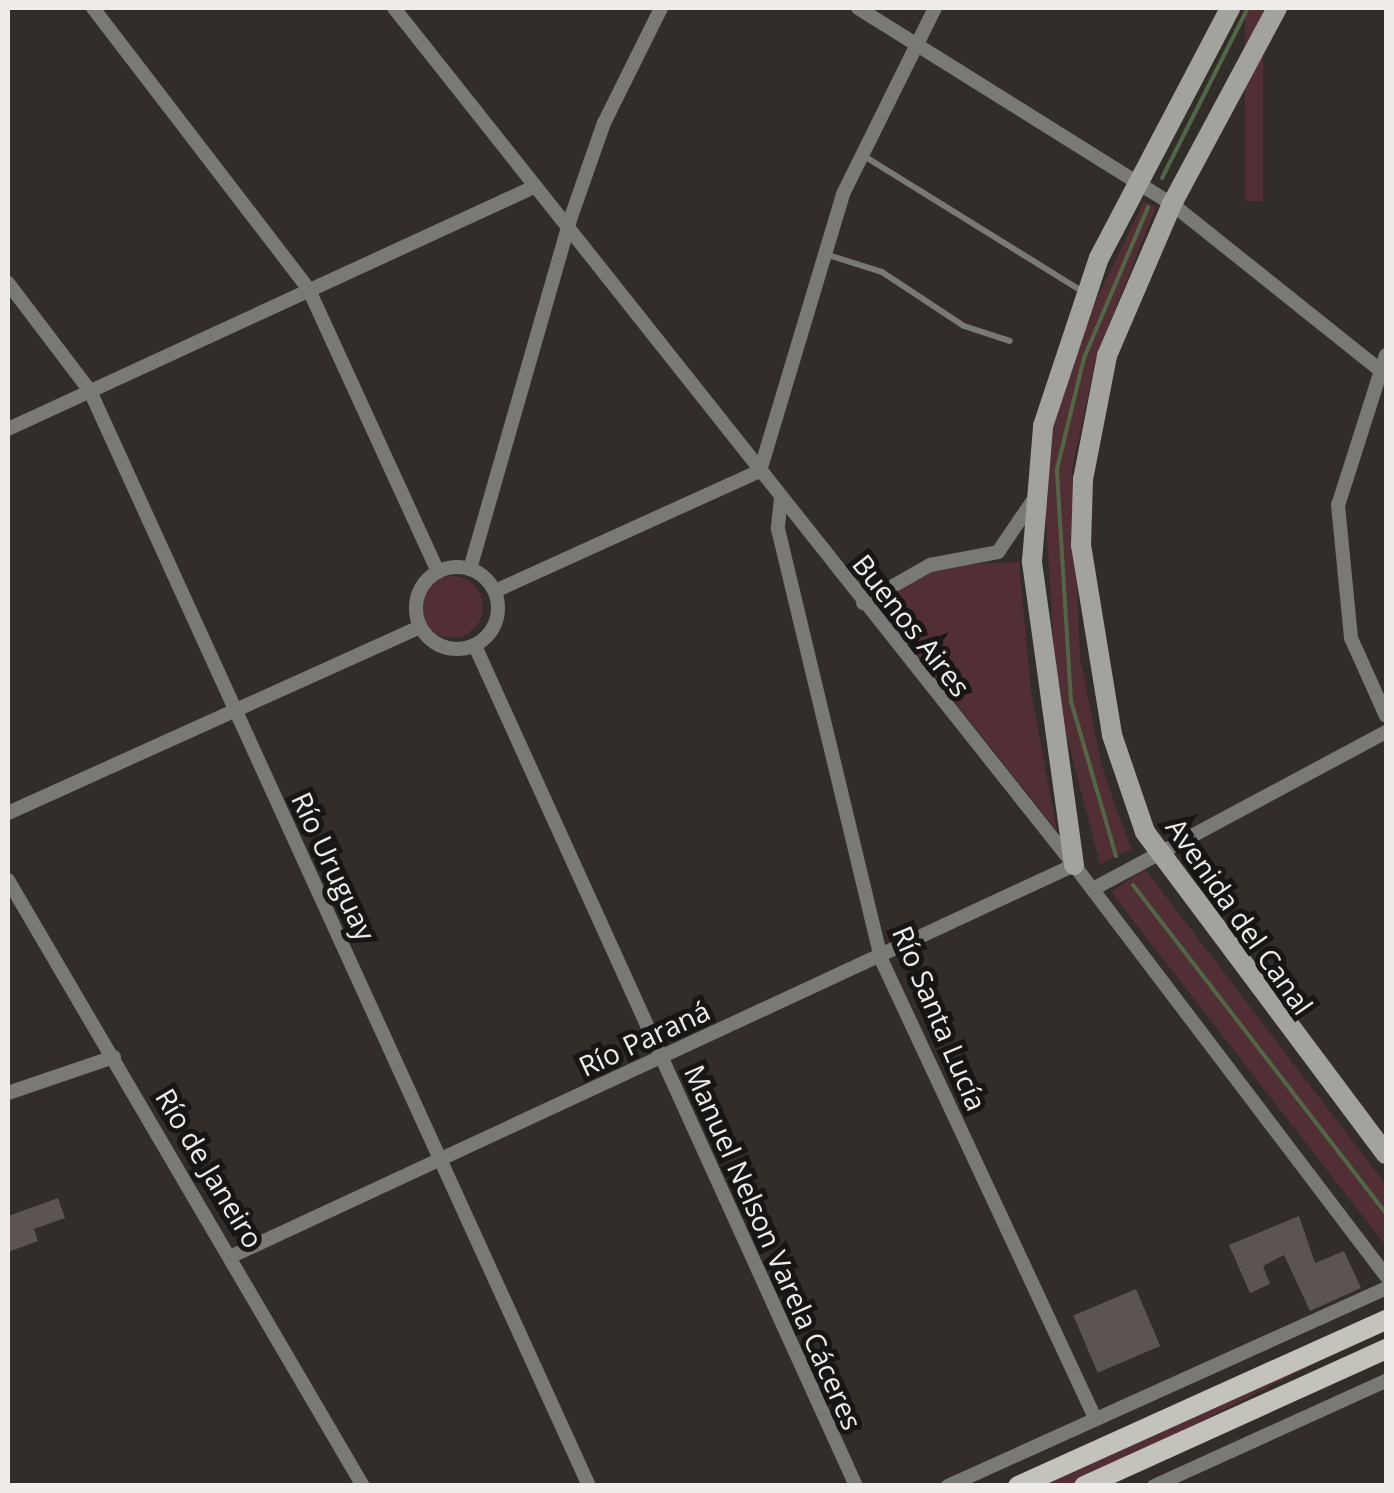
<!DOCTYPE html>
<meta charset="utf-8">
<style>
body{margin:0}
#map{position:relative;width:1394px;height:1493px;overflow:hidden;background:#322d28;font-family:"Open Sans",sans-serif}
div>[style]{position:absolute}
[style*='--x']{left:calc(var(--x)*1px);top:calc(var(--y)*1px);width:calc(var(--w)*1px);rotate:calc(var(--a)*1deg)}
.green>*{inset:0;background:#522e35;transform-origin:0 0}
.round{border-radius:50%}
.stream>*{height:4px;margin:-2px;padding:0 2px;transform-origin:2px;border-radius:2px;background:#516847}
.building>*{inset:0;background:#5b5451;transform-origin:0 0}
.lane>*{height:6px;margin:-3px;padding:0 3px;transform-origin:3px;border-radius:3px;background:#797975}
.street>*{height:14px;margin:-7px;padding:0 7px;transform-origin:7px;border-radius:7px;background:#797975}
.street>.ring{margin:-7px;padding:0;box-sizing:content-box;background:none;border:14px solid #797975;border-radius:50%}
.secondary>*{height:20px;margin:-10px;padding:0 10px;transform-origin:10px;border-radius:10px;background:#a3a39d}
.primary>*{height:20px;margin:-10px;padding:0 10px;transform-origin:10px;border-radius:10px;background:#c3c3bc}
span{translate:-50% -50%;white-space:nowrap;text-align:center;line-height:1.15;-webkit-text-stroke:10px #181614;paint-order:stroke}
.street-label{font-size:28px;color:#efece9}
.frame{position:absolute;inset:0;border:10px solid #efece9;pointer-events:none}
</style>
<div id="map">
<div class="green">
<div style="left:1245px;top:8px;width:18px;height:193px"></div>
<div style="clip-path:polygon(1144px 201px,1156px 207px,1096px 358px,1072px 470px,1080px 658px,1102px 767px,1131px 849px,1100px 864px,1057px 699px,1043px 473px,1072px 350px)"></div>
<div style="clip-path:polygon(1019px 562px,1031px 691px,1057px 831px,875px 601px,937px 565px)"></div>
<div class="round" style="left:421px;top:576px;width:62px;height:62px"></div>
<div style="clip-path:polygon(1145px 869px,1386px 1185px,1386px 1246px,1111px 892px)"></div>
<div style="clip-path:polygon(1381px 1330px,1115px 1465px,1070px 1485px,1041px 1486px)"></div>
</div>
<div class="stream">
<div style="--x:1162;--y:178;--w:191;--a:-63.2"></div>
<div style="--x:1116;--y:856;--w:161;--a:-106.2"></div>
<div style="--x:1071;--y:701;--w:232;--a:-93.5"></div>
<div style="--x:1057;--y:469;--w:114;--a:-76.3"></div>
<div style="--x:1084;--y:358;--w:164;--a:-67"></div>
<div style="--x:1133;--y:885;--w:414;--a:52.4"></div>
</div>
<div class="building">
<div style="clip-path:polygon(58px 1198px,65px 1218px,34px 1229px,38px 1241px,8px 1252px,8px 1216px)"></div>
<div style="clip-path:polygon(1299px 1216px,1315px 1263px,1344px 1251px,1361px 1288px,1310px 1311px,1284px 1255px,1263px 1266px,1270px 1284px,1250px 1293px,1229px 1245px)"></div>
<div style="left:1136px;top:1289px;width:62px;height:68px;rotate:67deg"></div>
</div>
<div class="lane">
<div style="--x:864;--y:156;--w:258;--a:31.8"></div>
<div style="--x:828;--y:255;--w:57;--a:17.5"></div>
<div style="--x:882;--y:272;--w:98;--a:33.4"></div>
<div style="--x:964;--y:326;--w:48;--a:18.1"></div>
</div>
<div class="street">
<div style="--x:93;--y:8;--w:355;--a:52.5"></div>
<div style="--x:309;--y:290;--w:310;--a:65.4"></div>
<div style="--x:394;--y:8;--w:1094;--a:51.57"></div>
<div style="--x:1074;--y:865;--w:516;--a:52.8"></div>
<div style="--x:858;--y:8;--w:370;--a:32"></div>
<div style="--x:1172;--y:204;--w:274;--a:38.6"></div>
<div style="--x:8;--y:283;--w:136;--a:52.8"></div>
<div style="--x:90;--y:391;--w:1203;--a:65.5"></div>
<div style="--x:1386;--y:355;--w:157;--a:107.7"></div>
<div style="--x:1338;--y:505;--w:134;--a:84.4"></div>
<div style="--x:1351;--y:638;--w:85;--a:65.8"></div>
<div style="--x:8;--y:429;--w:579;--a:-24.71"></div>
<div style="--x:781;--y:498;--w:31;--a:96"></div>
<div style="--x:778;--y:529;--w:442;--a:76.5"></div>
<div style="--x:881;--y:959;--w:506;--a:65"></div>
<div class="ring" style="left:416px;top:567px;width:68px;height:68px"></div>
<div style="--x:470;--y:569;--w:366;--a:-74"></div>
<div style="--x:571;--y:217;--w:100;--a:-70.7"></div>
<div style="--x:604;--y:123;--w:128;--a:-63.6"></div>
<div style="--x:495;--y:591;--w:291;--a:-24.4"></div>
<div style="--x:760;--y:471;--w:289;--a:-73.3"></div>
<div style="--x:843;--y:194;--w:208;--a:-63.7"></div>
<div style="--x:863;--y:603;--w:77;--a:-29.6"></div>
<div style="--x:930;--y:565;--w:69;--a:-10.8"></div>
<div style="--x:998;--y:552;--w:60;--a:-55.8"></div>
<div style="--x:475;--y:646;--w:922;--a:65.6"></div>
<div style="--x:8;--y:813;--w:452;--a:-24.3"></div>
<div style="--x:8;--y:880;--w:702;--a:59.64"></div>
<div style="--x:1093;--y:889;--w:332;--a:-28.2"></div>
<div style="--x:8;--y:1093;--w:112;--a:-18.8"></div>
<div style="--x:234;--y:1255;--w:926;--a:-24.9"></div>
<div style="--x:948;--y:1486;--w:481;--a:-24.3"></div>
<div style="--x:1154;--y:1486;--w:255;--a:-24.4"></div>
</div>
<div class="secondary">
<div style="--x:1277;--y:8;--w:222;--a:118.2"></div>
<div style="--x:1172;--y:204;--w:165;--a:113.2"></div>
<div style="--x:1107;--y:356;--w:125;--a:101"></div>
<div style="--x:1083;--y:479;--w:66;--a:91.7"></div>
<div style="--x:1081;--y:545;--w:193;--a:80.7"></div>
<div style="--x:1112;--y:735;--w:102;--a:71.2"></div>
<div style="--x:1145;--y:832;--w:402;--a:53.2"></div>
<div style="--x:1074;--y:865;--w:307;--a:-97.9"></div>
<div style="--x:1032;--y:561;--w:135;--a:-85.3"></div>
<div style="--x:1043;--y:426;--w:177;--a:-71.6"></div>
<div style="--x:1099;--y:258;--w:282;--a:-62.3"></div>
</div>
<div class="primary">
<div style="--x:1018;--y:1486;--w:404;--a:-24.3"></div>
<div style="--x:1084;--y:1486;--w:332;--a:-24.4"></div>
</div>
<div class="street-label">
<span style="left:912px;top:625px;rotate:52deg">Buenos Aires</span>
<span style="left:334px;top:866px;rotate:65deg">Río Uruguay</span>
<span style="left:1240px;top:916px;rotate:55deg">Avenida del Canal</span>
<span style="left:940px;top:1018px;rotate:67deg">Río Santa Lucía</span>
<span style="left:644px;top:1038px;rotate:-25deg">Río Paraná</span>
<span style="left:210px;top:1168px;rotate:59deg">Río de Janeiro</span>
<span style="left:774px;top:1247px;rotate:66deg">Manuel Nelson Varela Cáceres</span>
</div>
<div class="frame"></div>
</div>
